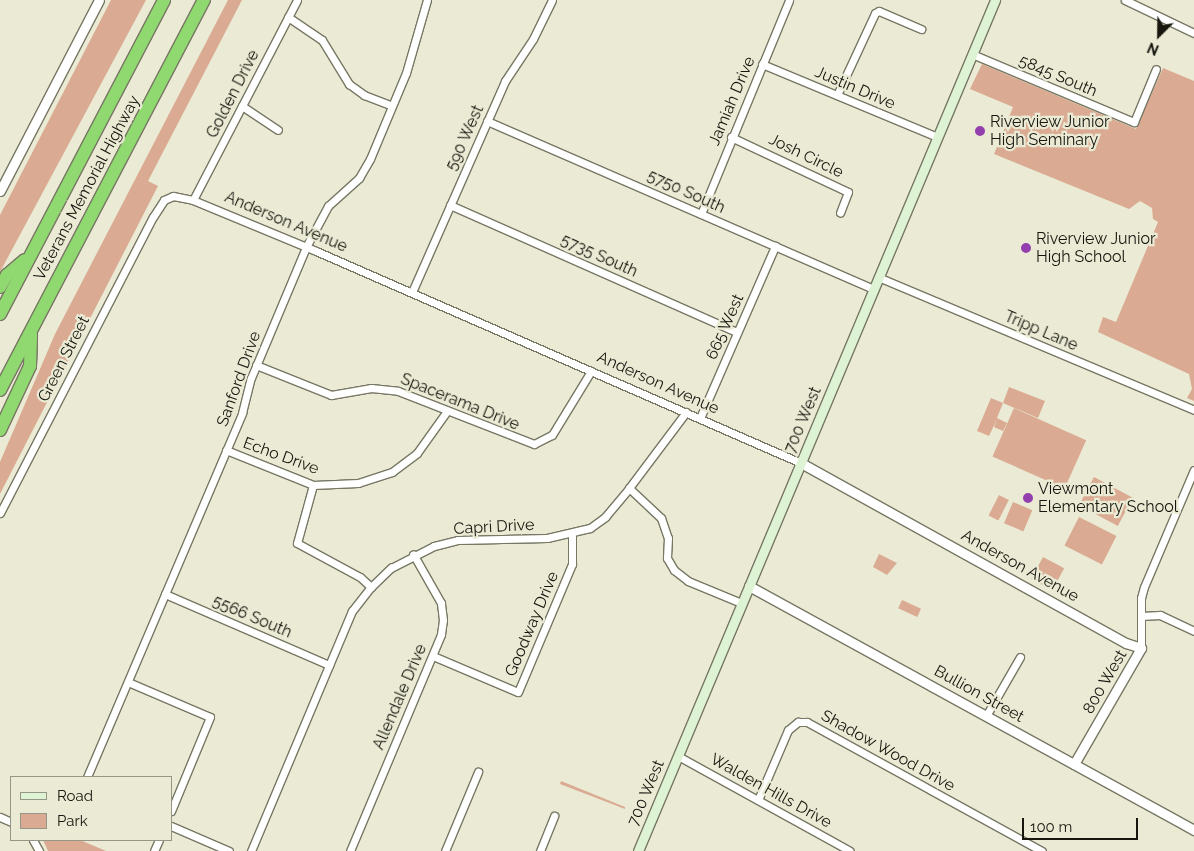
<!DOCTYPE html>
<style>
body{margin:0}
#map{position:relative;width:1194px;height:851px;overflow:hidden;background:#ebebd5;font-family:Raleway,sans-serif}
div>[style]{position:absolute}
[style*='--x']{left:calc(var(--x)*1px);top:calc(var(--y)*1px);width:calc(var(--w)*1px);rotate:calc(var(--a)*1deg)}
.green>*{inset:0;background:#daaa92;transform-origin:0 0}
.roads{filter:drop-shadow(1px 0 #777764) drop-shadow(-1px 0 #777764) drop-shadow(0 1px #777764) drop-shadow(0 -1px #777764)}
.minor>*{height:7px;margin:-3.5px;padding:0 3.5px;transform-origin:3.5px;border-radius:3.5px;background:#fff}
.tertiary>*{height:9px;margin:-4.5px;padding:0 4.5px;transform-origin:4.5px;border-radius:4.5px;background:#fff}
.secondary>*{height:9px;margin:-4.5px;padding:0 4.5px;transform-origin:4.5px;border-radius:4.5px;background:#def3d4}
.motorway>*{height:12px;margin:-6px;padding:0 6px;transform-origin:6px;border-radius:6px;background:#90d870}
.dots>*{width:14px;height:14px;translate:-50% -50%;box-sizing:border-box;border:2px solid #ebebd5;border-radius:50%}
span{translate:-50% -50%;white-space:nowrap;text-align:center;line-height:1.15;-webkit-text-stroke:4.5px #ebebd5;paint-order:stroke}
.street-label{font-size:16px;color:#16160f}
.poi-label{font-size:16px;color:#16160f}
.left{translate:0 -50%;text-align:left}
.legend{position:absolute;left:10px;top:776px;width:162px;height:65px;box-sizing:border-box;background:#ebebd5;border:1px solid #969686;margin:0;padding:6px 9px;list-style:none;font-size:15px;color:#16160f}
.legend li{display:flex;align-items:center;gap:10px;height:25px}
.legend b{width:25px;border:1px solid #969686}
.north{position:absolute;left:1134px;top:10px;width:50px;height:50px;-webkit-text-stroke:4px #ebebd5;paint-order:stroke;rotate:203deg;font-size:14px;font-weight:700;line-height:20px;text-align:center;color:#16160f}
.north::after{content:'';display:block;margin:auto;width:18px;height:22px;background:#16160f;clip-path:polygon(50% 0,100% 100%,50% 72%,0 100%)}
.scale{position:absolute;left:1022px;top:818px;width:116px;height:22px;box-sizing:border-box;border:2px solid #16160f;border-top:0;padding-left:6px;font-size:15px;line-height:18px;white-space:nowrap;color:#16160f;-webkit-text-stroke:4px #ebebd5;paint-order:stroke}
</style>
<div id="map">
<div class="green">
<div style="clip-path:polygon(111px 0,146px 0,0 272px,0 215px)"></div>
<div style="clip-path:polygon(228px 0,242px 0,148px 181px,158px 186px,0 494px,0 462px,55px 334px)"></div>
<div style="clip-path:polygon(982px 64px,1136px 129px,1163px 68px,1194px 81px,1194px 401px,1187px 398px,1192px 389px,1189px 374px,1098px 332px,1103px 317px,1116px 322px,1158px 222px,1153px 219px,1152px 208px,1140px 201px,1129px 209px,994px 154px,1013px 107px,970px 89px)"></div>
<div style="clip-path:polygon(1009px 387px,1045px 401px,1038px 418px,1003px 403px,997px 418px,1007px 423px,1003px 431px,994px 427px,997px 419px,989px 436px,977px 431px,991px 398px,1003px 403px)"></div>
<div style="left:1014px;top:408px;width:79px;height:53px;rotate:24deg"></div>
<div style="left:1094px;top:477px;width:44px;height:32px;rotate:28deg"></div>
<div style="left:999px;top:495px;width:11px;height:23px;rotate:27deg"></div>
<div style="left:1013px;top:502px;width:21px;height:23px;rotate:23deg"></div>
<div style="left:1079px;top:517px;width:42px;height:32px;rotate:27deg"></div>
<div style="clip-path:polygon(879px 554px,897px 563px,887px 575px,873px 567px)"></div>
<div style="left:1043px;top:557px;width:24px;height:25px;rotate:28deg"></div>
<div style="left:902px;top:600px;width:21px;height:9px;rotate:25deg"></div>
<div style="clip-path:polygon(561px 781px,625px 807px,625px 809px,560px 784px)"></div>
<div style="clip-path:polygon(43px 840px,80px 840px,106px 851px,48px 851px)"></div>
</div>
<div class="roads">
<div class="minor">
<div style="--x:1125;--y:0;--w:76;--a:25.6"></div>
<div style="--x:288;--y:17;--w:41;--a:34.1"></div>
<div style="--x:322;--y:40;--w:52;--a:58.5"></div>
<div style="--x:349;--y:84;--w:19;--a:36"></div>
<div style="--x:364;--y:95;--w:30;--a:21"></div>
<div style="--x:972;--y:54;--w:176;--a:22.8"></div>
<div style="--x:1134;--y:122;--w:57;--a:-67.5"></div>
<div style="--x:762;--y:64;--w:190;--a:22.6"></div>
<div style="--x:837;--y:95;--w:90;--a:-65.1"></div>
<div style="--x:875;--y:13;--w:4;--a:-27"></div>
<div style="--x:879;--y:11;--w:46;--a:23.2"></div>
<div style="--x:242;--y:106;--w:43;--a:33.7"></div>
<div style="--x:487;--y:121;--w:422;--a:23.5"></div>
<div style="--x:731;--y:137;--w:129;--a:25.2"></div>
<div style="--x:848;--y:192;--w:22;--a:111"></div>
<div style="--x:193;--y:200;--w:225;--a:-62.5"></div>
<div style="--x:450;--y:205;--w:314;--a:23.9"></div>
<div style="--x:701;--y:214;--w:231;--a:-67.6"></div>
<div style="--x:878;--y:277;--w:343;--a:22.8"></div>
<div style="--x:412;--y:292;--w:231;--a:-66.2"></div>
<div style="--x:505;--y:81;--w:50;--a:-56.3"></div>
<div style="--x:533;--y:39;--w:43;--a:-64"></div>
<div style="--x:256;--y:365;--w:81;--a:21.8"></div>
<div style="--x:331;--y:395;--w:41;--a:-9.9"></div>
<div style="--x:371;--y:388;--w:27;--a:6"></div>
<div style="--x:398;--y:391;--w:146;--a:21.3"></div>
<div style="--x:534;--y:444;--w:20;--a:-27"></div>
<div style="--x:552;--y:435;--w:75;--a:-58.6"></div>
<div style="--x:700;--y:418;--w:188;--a:-66.4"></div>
<div style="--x:226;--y:450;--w:94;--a:21.9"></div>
<div style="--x:313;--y:485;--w:45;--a:-2.5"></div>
<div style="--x:358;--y:483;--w:36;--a:-18"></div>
<div style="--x:392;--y:472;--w:31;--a:-37"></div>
<div style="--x:417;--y:453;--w:52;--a:-54.5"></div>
<div style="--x:313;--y:485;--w:60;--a:105.4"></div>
<div style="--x:297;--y:543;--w:72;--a:28.4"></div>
<div style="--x:360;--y:577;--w:15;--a:42"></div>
<div style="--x:629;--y:488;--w:44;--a:43.2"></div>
<div style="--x:661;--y:518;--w:21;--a:71"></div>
<div style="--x:668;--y:538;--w:20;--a:93"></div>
<div style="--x:667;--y:558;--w:14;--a:60"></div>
<div style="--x:674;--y:570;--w:18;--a:38"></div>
<div style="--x:688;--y:581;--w:57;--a:22.5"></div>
<div style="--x:0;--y:513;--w:333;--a:-62.7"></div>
<div style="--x:153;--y:217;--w:20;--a:-57"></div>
<div style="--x:164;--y:200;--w:10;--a:-24"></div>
<div style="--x:173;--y:196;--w:20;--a:11"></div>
<div style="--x:193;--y:200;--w:133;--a:22.5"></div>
<div style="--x:316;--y:251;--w:529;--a:23.61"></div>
<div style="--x:165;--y:594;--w:179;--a:23.4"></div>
<div style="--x:1141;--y:616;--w:19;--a:-3"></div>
<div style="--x:1160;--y:615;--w:38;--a:25"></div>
<div style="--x:1141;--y:648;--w:50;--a:-90"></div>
<div style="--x:1141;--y:598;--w:11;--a:-75"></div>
<div style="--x:1144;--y:587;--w:127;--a:-66.9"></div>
<div style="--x:433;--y:656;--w:92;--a:23"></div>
<div style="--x:518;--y:692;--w:139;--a:-67.1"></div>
<div style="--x:572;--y:564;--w:30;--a:-90"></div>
<div style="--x:128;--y:682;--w:89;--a:23.1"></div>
<div style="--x:210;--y:717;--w:102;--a:112.5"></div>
<div style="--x:986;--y:716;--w:68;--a:-60"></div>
<div style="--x:678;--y:756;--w:196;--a:28.9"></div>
<div style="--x:87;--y:777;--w:396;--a:-66.9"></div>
<div style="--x:242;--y:413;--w:36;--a:-76"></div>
<div style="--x:251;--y:378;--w:142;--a:-67.2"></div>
<div style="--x:306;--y:247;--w:47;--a:-61.8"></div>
<div style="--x:328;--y:206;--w:42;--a:-42.1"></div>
<div style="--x:359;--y:178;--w:22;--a:-60"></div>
<div style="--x:370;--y:159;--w:93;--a:-67.3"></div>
<div style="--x:406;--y:73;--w:76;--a:-74"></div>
<div style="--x:758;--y:800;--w:76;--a:-66.8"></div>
<div style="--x:788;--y:730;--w:13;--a:-39"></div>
<div style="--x:798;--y:722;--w:9;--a:0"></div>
<div style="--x:807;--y:722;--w:268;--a:28.8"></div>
<div style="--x:0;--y:817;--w:12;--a:24"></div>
<div style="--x:171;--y:826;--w:63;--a:23.3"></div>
<div style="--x:33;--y:840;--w:13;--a:61"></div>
<div style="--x:154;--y:851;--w:12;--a:-66"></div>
<div style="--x:251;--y:851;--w:260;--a:-67.2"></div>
<div style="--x:352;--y:611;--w:31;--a:-52"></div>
<div style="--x:371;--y:587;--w:28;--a:-44"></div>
<div style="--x:391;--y:568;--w:48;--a:-27.1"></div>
<div style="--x:434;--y:546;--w:25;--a:-14"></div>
<div style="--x:458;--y:540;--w:89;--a:-1.3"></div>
<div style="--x:547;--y:538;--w:44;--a:-13.1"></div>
<div style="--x:590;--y:528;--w:19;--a:-36"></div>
<div style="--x:605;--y:517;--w:38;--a:-50"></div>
<div style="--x:629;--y:488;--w:95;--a:-53.1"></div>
<div style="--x:350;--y:851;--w:235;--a:-67.2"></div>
<div style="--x:441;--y:634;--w:14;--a:-82"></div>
<div style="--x:443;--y:620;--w:17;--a:-97"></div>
<div style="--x:441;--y:603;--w:56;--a:-119.7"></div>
<div style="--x:445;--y:851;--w:86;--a:-67.3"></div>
<div style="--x:540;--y:851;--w:38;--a:-68"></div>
</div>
<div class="tertiary">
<div style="--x:0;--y:191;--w:215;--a:-62.6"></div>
<div style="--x:801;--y:463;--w:372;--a:29"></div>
<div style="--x:1126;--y:643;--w:16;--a:18"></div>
<div style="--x:1141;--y:648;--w:134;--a:120"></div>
<div style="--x:749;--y:586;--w:508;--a:28.74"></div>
</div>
<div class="secondary">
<div style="--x:638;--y:851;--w:923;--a:-67.24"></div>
</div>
<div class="motorway">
<div style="--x:0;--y:287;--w:14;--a:-60"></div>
<div style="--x:7;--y:275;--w:23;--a:-40"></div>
<div style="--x:0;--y:314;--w:354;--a:-62.4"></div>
<div style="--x:0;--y:390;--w:440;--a:-62.4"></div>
<div style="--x:0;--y:430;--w:71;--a:-64.9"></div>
<div style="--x:30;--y:366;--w:31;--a:-88"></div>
</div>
</div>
<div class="dots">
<div style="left:980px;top:131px;background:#933fad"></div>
<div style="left:1026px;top:248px;background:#933fad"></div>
<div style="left:1028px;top:498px;background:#933fad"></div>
</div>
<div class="street-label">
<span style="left:1058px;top:76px;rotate:23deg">5845 South</span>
<span style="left:855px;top:88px;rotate:23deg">Justin Drive</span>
<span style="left:233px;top:94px;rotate:-63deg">Golden Drive</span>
<span style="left:732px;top:101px;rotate:-67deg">Jamiah Drive</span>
<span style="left:465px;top:138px;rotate:-66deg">590 West</span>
<span style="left:806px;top:156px;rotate:26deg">Josh Circle</span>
<span style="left:87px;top:188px;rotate:-62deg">Veterans Memorial Highway</span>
<span style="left:686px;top:192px;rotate:24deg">5750 South</span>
<span style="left:286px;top:222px;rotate:23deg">Anderson Avenue</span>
<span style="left:599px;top:256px;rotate:24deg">5735 South</span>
<span style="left:725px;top:327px;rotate:-66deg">665 West</span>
<span style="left:1041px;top:331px;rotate:23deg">Tripp Lane</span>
<span style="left:64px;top:359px;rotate:-63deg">Green Street</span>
<span style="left:239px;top:379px;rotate:-70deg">Sanford Drive</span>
<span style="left:658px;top:383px;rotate:24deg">Anderson Avenue</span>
<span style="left:460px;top:402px;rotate:22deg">Spacerama Drive</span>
<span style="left:803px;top:420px;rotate:-67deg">700 West</span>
<span style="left:281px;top:456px;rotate:20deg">Echo Drive</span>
<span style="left:494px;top:527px;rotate:-3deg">Capri Drive</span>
<span style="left:1020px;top:566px;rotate:29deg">Anderson Avenue</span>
<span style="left:252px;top:617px;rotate:23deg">5566 South</span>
<span style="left:532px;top:624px;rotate:-67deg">Goodway Drive</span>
<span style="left:1105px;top:682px;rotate:-60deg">800 West</span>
<span style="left:979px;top:694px;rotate:29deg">Bullion Street</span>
<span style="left:400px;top:697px;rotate:-67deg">Allendale Drive</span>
<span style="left:888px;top:751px;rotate:29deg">Shadow Wood Drive</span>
<span style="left:771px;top:791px;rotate:29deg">Walden Hills Drive</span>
<span style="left:646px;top:793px;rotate:-67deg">700 West</span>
</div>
<div class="poi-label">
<span class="left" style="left:990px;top:131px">Riverview Junior<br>High Seminary</span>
<span class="left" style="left:1036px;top:248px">Riverview Junior<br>High School</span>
<span class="left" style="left:1038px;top:498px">Viewmont<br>Elementary School</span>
</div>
<ul class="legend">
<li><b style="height:6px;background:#def3d4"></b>Road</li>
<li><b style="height:14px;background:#daaa92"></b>Park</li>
</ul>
<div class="north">N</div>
<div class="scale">100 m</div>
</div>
